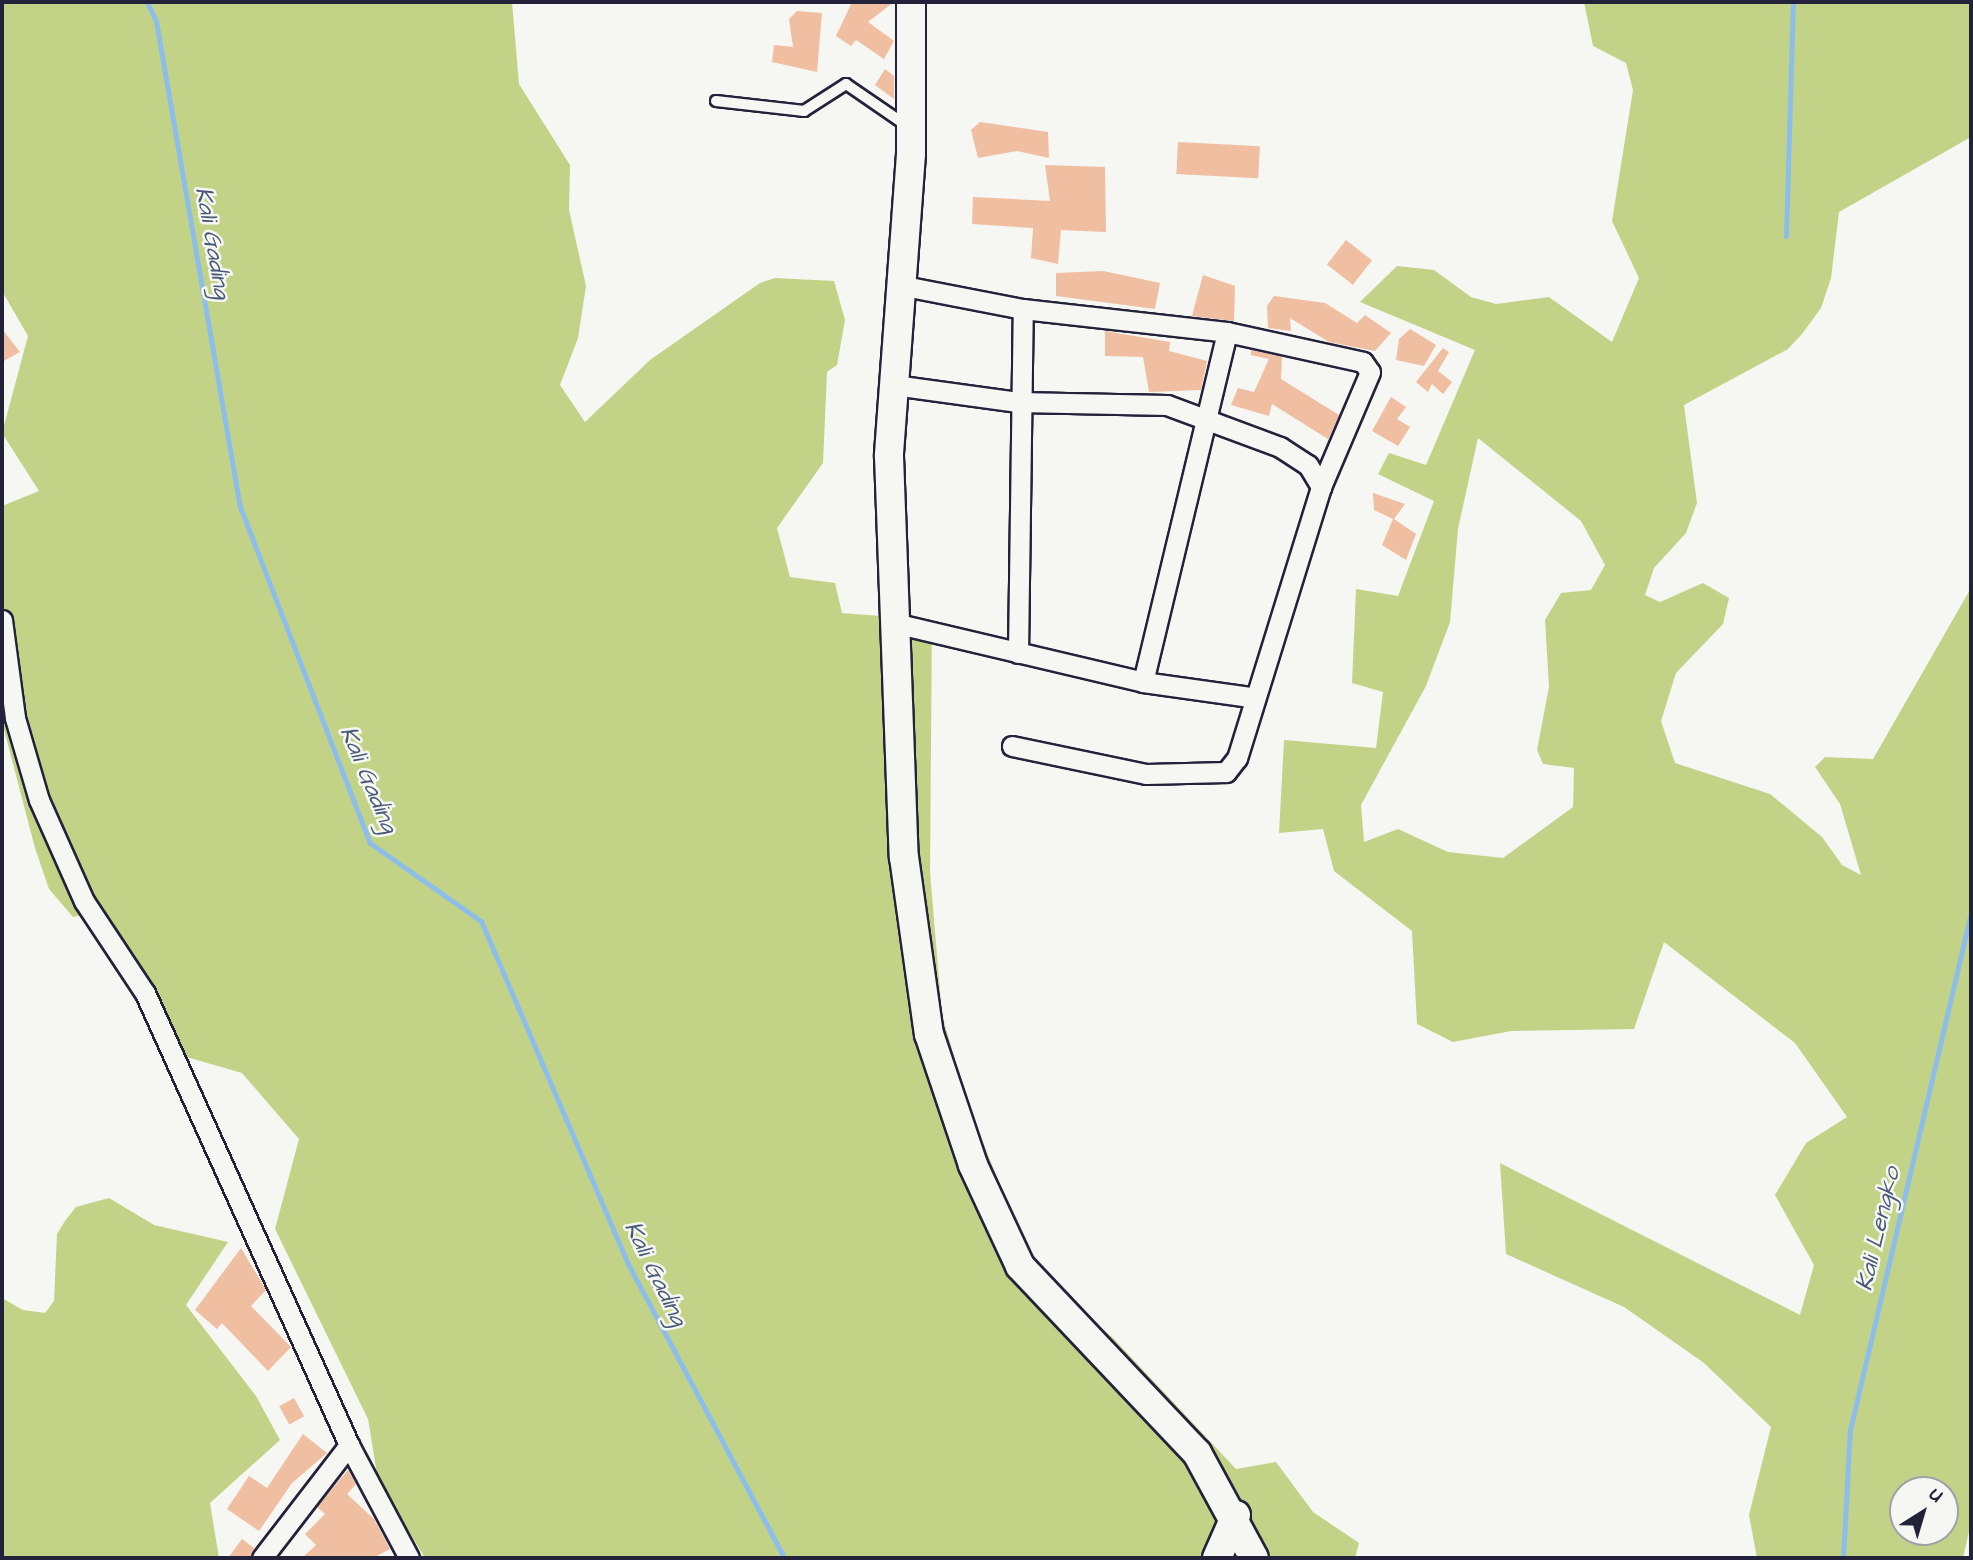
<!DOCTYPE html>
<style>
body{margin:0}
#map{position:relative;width:1973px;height:1560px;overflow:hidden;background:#f6f6f2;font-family:"Architects Daughter",sans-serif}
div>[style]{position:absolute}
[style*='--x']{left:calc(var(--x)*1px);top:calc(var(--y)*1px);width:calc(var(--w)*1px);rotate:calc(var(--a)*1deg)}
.green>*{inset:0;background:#c2d388}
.stream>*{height:5px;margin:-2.5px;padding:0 2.5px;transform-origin:2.5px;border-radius:2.5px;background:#8dbee9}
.building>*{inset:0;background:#f0bea1;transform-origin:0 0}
.roads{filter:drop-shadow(2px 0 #22223b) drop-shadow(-2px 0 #22223b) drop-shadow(0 2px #22223b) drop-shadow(0 -2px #22223b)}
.lane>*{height:10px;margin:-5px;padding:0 5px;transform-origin:5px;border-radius:5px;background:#f6f6f2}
.street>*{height:19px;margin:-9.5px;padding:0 9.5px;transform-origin:9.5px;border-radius:9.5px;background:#f6f6f2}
.secondary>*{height:28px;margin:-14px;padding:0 14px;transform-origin:14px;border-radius:14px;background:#f6f6f2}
span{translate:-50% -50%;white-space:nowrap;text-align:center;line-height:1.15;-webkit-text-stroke:5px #f6f6f2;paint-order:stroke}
.water-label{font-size:24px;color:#475978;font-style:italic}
.frame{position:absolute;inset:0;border:4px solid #22223b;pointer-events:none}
.north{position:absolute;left:1889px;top:1476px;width:70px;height:70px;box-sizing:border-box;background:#f6f6f2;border:2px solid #a1a1a9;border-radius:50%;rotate:37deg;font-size:19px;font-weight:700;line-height:28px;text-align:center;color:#22223b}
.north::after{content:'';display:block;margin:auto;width:24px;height:32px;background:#22223b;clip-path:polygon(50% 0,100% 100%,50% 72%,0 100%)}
</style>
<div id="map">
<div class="green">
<div style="clip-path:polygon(2px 2px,512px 2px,519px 84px,570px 165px,569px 210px,586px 286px,578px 338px,560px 385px,585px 422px,650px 360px,760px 283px,775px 278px,834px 281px,845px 320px,837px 365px,827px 372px,823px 463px,777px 528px,790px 577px,835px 583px,842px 613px,932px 620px,930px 872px,942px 1015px,969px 1107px,1034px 1271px,1113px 1338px,1236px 1469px,1276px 1462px,1313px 1512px,1359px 1543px,1355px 1558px,425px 1558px,378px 1480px,368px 1419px,275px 1229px,299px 1139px,242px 1073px,183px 1056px,140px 967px,101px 911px,73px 917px,49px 889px,35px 848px,2px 722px,2px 506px,39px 491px,2px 433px,28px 336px,2px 291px)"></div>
<div style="clip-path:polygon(evenodd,1584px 2px,1971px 2px,1971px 137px,1839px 212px,1831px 278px,1821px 308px,1802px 334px,1788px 349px,1684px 405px,1697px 503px,1686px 533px,1654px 568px,1645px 595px,1660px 602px,1703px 583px,1729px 598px,1723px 624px,1676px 673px,1661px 721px,1675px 763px,1770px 794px,1822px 837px,1842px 865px,1861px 875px,1840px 804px,1815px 767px,1825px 757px,1873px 759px,1971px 588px,1971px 1523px,1963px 1558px,1757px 1558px,1749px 1515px,1771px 1427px,1704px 1363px,1624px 1307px,1506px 1254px,1500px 1163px,1800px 1315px,1814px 1265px,1775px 1195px,1806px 1143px,1847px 1117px,1795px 1043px,1664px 942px,1634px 1029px,1511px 1031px,1453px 1042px,1417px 1024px,1412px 931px,1334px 871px,1323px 829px,1279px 833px,1284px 740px,1376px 748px,1383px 692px,1352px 683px,1356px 589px,1398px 596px,1434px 501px,1378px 474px,1389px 453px,1426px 465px,1475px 350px,1360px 302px,1397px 266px,1434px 270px,1471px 297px,1496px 304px,1549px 297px,1612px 342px,1639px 278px,1612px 221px,1633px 90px,1626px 63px,1593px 46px,1584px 2px,1478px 438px,1581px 521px,1605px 565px,1591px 590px,1561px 593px,1545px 620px,1549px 687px,1537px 750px,1543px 764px,1574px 768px,1573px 807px,1503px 858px,1448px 852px,1398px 829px,1364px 842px,1361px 805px,1426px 686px,1450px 622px,1458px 529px,1478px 438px,1584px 2px,1903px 1490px,1945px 1490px,1945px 1532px,1903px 1532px,1903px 1490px)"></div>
<div style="clip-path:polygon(109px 1198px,154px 1225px,228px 1242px,186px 1305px,256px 1396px,280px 1440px,210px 1503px,219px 1558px,2px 1558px,2px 1298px,23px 1310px,45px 1313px,54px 1301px,57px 1234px,65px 1221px,76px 1207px)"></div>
</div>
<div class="stream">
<div style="--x:147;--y:2;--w:21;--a:65"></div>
<div style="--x:156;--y:21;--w:490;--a:80.2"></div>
<div style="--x:239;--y:504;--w:363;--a:68.9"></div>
<div style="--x:370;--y:843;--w:136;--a:35.1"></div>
<div style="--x:481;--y:921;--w:373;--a:66.8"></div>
<div style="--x:628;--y:1264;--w:333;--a:62"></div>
<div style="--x:1786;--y:236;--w:234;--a:-88.3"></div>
<div style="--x:1843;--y:1558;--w:128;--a:-86.9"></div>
<div style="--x:1850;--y:1430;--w:532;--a:-76.85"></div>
</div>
<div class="building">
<div style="clip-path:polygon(852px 2px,894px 2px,868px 22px,894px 41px,884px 59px,856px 40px,851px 46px,836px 36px)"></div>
<div style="clip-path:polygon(797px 11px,822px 13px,817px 72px,772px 62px,774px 45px,793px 47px,789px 19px)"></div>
<div style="clip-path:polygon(885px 69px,894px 76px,894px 99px,875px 85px)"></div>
<div style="clip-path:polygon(980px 122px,1048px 132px,1049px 158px,1017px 151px,978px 158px,971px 130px)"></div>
<div style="left:1178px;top:142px;width:82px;height:32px;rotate:3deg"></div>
<div style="clip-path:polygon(1045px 165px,1105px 167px,1106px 232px,1061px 230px,1058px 264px,1031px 258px,1033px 228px,972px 224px,973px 197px,1050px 201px)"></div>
<div style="left:1346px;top:240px;width:33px;height:31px;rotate:38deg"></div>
<div style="clip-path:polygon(1103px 271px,1160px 283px,1155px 309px,1056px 296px,1056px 273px)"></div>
<div style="clip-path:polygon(1203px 275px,1235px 286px,1234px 321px,1192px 316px)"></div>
<div style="clip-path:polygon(1274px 296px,1325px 303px,1357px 323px,1365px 315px,1391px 333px,1375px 351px,1329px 342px,1290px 318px,1291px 331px,1268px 328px,1267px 306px)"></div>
<div style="clip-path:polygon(2px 329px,20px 352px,2px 362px)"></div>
<div style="clip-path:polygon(1410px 329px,1436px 345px,1424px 366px,1396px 360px,1399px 339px)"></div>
<div style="clip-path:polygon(1105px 331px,1170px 342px,1169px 351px,1207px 361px,1201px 390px,1149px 392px,1143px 357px,1105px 356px)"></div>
<div style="clip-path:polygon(1443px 348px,1449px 352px,1438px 371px,1452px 382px,1443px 394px,1432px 384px,1428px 392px,1416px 382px)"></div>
<div style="clip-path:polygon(1251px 350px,1282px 357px,1281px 379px,1339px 415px,1321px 455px,1328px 439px,1272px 404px,1269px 416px,1231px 405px,1238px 388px,1254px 392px,1269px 359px,1251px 355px)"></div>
<div style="clip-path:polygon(1391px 397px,1406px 407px,1397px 419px,1410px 427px,1398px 446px,1372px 431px)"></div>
<div style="clip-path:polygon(1373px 493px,1405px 504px,1394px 519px,1416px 534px,1406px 560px,1382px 545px,1393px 519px,1374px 510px)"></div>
<div style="clip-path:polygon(241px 1248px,266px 1290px,251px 1306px,291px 1347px,268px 1371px,222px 1323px,217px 1329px,195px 1310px)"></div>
<div style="left:294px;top:1398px;width:21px;height:17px;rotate:61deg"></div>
<div style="clip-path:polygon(303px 1434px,327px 1453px,292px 1483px,259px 1531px,227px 1509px,249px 1476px,267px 1488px)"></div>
<div style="clip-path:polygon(348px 1470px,356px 1484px,347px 1494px,374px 1519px,390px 1549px,373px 1558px,302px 1558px,316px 1545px,305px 1534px,325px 1514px,317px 1507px)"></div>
<div style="clip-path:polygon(242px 1539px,254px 1548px,250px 1558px,228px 1558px)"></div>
</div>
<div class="roads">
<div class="lane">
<div style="--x:716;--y:101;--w:89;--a:6.5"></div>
<div style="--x:804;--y:111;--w:50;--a:-32.7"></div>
<div style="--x:846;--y:84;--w:74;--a:34.5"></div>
</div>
<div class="street">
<div style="--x:899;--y:285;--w:126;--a:11"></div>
<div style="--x:1023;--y:309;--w:205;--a:6.4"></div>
<div style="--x:1227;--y:332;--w:139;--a:12.4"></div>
<div style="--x:1363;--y:362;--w:12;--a:55"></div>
<div style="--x:1370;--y:372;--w:125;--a:113.1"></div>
<div style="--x:894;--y:385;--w:125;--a:7.8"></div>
<div style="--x:1018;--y:402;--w:149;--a:1.2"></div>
<div style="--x:1167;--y:405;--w:121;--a:20.4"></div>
<div style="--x:1280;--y:447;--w:33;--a:33"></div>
<div style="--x:1308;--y:465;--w:26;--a:59"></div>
<div style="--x:1321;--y:487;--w:284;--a:107.2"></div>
<div style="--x:1237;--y:758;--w:18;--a:128"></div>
<div style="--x:1226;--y:772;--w:80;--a:178.6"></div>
<div style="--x:1146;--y:774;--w:137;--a:-168.2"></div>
<div style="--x:2;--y:620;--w:99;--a:82.4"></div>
<div style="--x:15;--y:718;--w:85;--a:73.7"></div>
<div style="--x:39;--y:800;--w:111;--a:66"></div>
<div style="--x:84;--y:901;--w:110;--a:56.5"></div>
<div style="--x:145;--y:993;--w:496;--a:65.7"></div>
<div style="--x:349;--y:1445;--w:128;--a:62"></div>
<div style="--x:894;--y:623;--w:256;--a:13.3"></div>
<div style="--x:1143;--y:682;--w:360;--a:-76.5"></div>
<div style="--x:1018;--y:653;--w:344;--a:-89.2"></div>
<div style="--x:1143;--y:682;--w:108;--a:8"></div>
<div style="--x:262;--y:1558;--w:143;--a:-52.4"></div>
</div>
<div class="secondary">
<div style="--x:911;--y:2;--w:152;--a:90"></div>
<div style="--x:911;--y:154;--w:303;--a:94.2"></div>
<div style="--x:889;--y:456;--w:401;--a:87.9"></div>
<div style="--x:904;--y:857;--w:179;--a:82"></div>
<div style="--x:929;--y:1034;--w:138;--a:71.4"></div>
<div style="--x:973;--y:1165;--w:111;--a:65"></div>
<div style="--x:1020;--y:1266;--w:257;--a:46.6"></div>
<div style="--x:1197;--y:1453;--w:119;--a:61.5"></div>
<div style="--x:1217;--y:1558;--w:47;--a:-66.2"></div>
</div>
</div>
<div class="water-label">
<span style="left:212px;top:243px;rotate:80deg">Kali Gading</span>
<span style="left:368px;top:780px;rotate:67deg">Kali Gading</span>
<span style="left:1879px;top:1229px;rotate:-77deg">Kali Lengko</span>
<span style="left:655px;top:1274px;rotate:64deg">Kali Gading</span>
</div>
<div class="frame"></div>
<div class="north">U</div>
</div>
